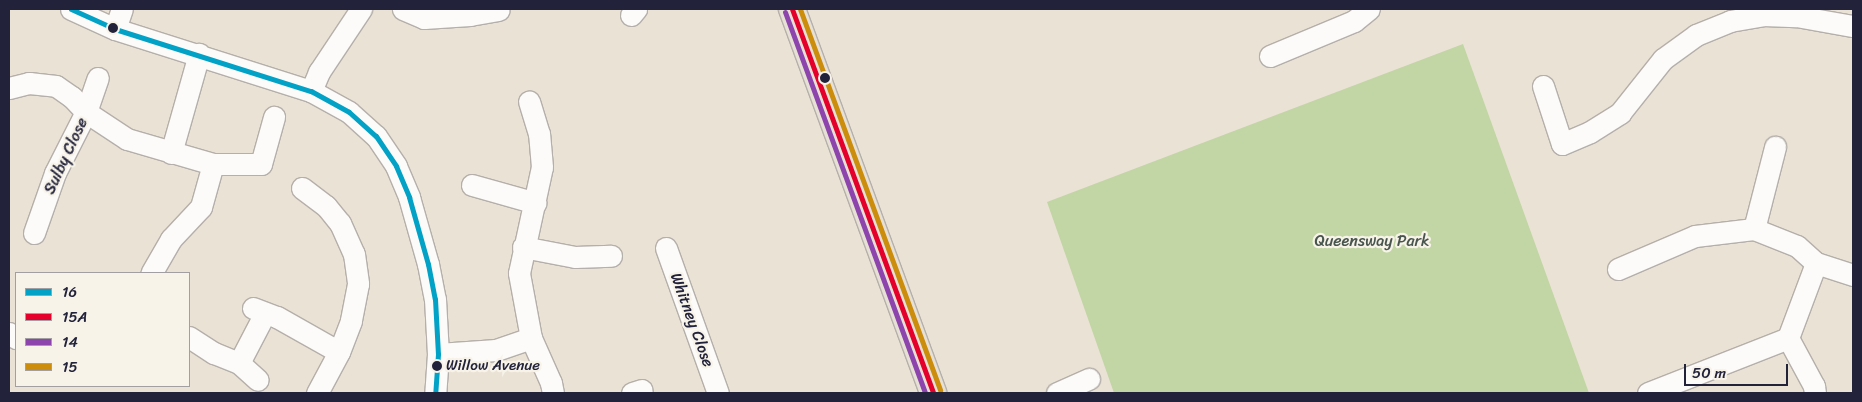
<!DOCTYPE html>
<style>
body{margin:0}
#map{position:relative;width:1862px;height:402px;overflow:hidden;background:#eae2d5;font-family:Sriracha,sans-serif}
div>[style]{position:absolute}
[style*='--x']{left:calc(var(--x)*1px);top:calc(var(--y)*1px);width:calc(var(--w)*1px);rotate:calc(var(--a)*1deg)}
.green>*{inset:0;background:#c1d6a4}
.roads{filter:drop-shadow(1px 0 #b4afaa) drop-shadow(-1px 0 #b4afaa) drop-shadow(0 1px #b4afaa) drop-shadow(0 -1px #b4afaa)}
.minor>*{height:21px;margin:-10.5px;padding:0 10.5px;transform-origin:10.5px;border-radius:10.5px;background:#fcfbf9}
.major>*{height:26px;margin:-13px;padding:0 13px;transform-origin:13px;border-radius:13px;background:#e7e1d5}
.bus-1>*{height:5px;margin:-2.5px;padding:0 2.5px;transform-origin:2.5px;border-radius:2.5px;background:#02a2c7}
.bus-2>*{height:5px;margin:-2.5px;padding:0 2.5px;transform-origin:2.5px;border-radius:2.5px;background:#e4002b}
.bus-3>*{height:5px;margin:-2.5px;padding:0 2.5px;transform-origin:2.5px;border-radius:2.5px;background:#8e44ad}
.bus-4>*{height:5px;margin:-2.5px;padding:0 2.5px;transform-origin:2.5px;border-radius:2.5px;background:#cc8c0c}
.dots>*{width:14px;height:14px;translate:-50% -50%;box-sizing:border-box;border:2px solid #f7f3e8;border-radius:50%}
span{translate:-50% -50%;white-space:nowrap;text-align:center;line-height:1.15;-webkit-text-stroke:4.5px #f7f3e8;paint-order:stroke}
.bus-label{font-size:15px;color:#22223b}
.left{translate:0 -50%;text-align:left}
.street-label{font-size:16px;color:#22223b}
.park-label{font-size:16px;color:#48554e}
.frame{position:absolute;inset:0;border:10px solid #22223b;pointer-events:none}
.legend{position:absolute;left:15px;top:272px;width:175px;height:115px;box-sizing:border-box;background:#f7f3e8;border:1px solid #a29fa3;margin:0;padding:6px 9px;list-style:none;font-size:15px;color:#22223b}
.legend li{display:flex;align-items:center;gap:10px;height:25px}
.legend b{width:25px;border:1px solid #a29fa3}
.scale{position:absolute;left:1684px;top:364px;width:104px;height:22px;box-sizing:border-box;border:2px solid #22223b;border-top:0;padding-left:6px;font-size:15px;line-height:18px;white-space:nowrap;color:#22223b;-webkit-text-stroke:4px #f7f3e8;paint-order:stroke}
</style>
<div id="map">
<div class="green">
<div style="clip-path:polygon(1463px 44px,1589px 393px,1114px 393px,1047px 202px)"></div>
</div>
<div class="roads">
<div class="minor">
<div style="--x:71;--y:9;--w:48;--a:24.4"></div>
<div style="--x:115;--y:29;--w:206;--a:17.6"></div>
<div style="--x:311;--y:91;--w:43;--a:28.9"></div>
<div style="--x:349;--y:112;--w:36;--a:42"></div>
<div style="--x:376;--y:136;--w:36;--a:56"></div>
<div style="--x:396;--y:166;--w:34;--a:67"></div>
<div style="--x:409;--y:197;--w:70;--a:74.2"></div>
<div style="--x:428;--y:264;--w:36;--a:79"></div>
<div style="--x:435;--y:299;--w:55;--a:86.9"></div>
<div style="--x:438;--y:354;--w:39;--a:94"></div>
<div style="--x:403;--y:9;--w:23;--a:23"></div>
<div style="--x:424;--y:18;--w:46;--a:-3.7"></div>
<div style="--x:470;--y:15;--w:29;--a:-10"></div>
<div style="--x:631;--y:15;--w:8;--a:-50"></div>
<div style="--x:115;--y:29;--w:21;--a:-71"></div>
<div style="--x:1270;--y:56;--w:91;--a:-22.6"></div>
<div style="--x:1354;--y:21;--w:19;--a:-39"></div>
<div style="--x:1543;--y:86;--w:61;--a:71.9"></div>
<div style="--x:1562;--y:144;--w:30;--a:-23"></div>
<div style="--x:1590;--y:132;--w:36;--a:-32"></div>
<div style="--x:1620;--y:113;--w:69;--a:-51.5"></div>
<div style="--x:1663;--y:59;--w:41;--a:-36"></div>
<div style="--x:1696;--y:35;--w:37;--a:-22"></div>
<div style="--x:1730;--y:21;--w:34;--a:-10"></div>
<div style="--x:1763;--y:15;--w:33;--a:2"></div>
<div style="--x:1796;--y:16;--w:58;--a:10"></div>
<div style="--x:9;--y:88;--w:21;--a:-14"></div>
<div style="--x:29;--y:83;--w:27;--a:6"></div>
<div style="--x:56;--y:86;--w:19;--a:35"></div>
<div style="--x:72;--y:97;--w:21;--a:47"></div>
<div style="--x:86;--y:112;--w:49;--a:33.4"></div>
<div style="--x:127;--y:139;--w:90;--a:16.2"></div>
<div style="--x:213;--y:164;--w:45;--a:105.6"></div>
<div style="--x:201;--y:207;--w:44;--a:133.2"></div>
<div style="--x:171;--y:239;--w:39;--a:120"></div>
<div style="--x:311;--y:91;--w:21;--a:-67"></div>
<div style="--x:319;--y:72;--w:76;--a:-56.3"></div>
<div style="--x:171;--y:153;--w:103;--a:-74.2"></div>
<div style="--x:213;--y:164;--w:48;--a:0"></div>
<div style="--x:261;--y:164;--w:49;--a:-74.5"></div>
<div style="--x:472;--y:185;--w:66;--a:15.7"></div>
<div style="--x:302;--y:188;--w:30;--a:37"></div>
<div style="--x:326;--y:206;--w:22;--a:51"></div>
<div style="--x:340;--y:223;--w:34;--a:66"></div>
<div style="--x:354;--y:254;--w:30;--a:82"></div>
<div style="--x:358;--y:284;--w:38;--a:101"></div>
<div style="--x:351;--y:321;--w:33;--a:111"></div>
<div style="--x:339;--y:352;--w:47;--a:118.2"></div>
<div style="--x:1754;--y:229;--w:85;--a:-75.6"></div>
<div style="--x:34;--y:233;--w:64;--a:-70.7"></div>
<div style="--x:55;--y:173;--w:68;--a:-63.1"></div>
<div style="--x:86;--y:112;--w:36;--a:-71"></div>
<div style="--x:523;--y:247;--w:53;--a:10.9"></div>
<div style="--x:575;--y:257;--w:36;--a:-2"></div>
<div style="--x:666;--y:248;--w:154;--a:70.3"></div>
<div style="--x:1618;--y:269;--w:84;--a:-23.2"></div>
<div style="--x:1695;--y:236;--w:59;--a:-6.8"></div>
<div style="--x:1754;--y:229;--w:46;--a:21.6"></div>
<div style="--x:1797;--y:246;--w:25;--a:42"></div>
<div style="--x:1816;--y:263;--w:39;--a:18"></div>
<div style="--x:253;--y:308;--w:26;--a:21"></div>
<div style="--x:277;--y:317;--w:71;--a:29.4"></div>
<div style="--x:9;--y:333;--w:9;--a:36"></div>
<div style="--x:189;--y:337;--w:30;--a:33"></div>
<div style="--x:214;--y:353;--w:27;--a:22"></div>
<div style="--x:239;--y:363;--w:25;--a:42"></div>
<div style="--x:531;--y:338;--w:49;--a:66"></div>
<div style="--x:551;--y:383;--w:10;--a:79"></div>
<div style="--x:1788;--y:338;--w:55;--a:61.6"></div>
<div style="--x:1814;--y:386;--w:7;--a:82"></div>
<div style="--x:438;--y:354;--w:58;--a:-3.9"></div>
<div style="--x:496;--y:350;--w:37;--a:-19"></div>
<div style="--x:531;--y:338;--w:66;--a:-100.5"></div>
<div style="--x:519;--y:273;--w:108;--a:-77.8"></div>
<div style="--x:542;--y:167;--w:33;--a:-95"></div>
<div style="--x:539;--y:134;--w:34;--a:-107"></div>
<div style="--x:239;--y:363;--w:56;--a:-62.5"></div>
<div style="--x:632;--y:393;--w:10;--a:-17"></div>
<div style="--x:1057;--y:393;--w:35;--a:-24"></div>
<div style="--x:1648;--y:393;--w:150;--a:-21.4"></div>
<div style="--x:1788;--y:338;--w:80;--a:-69.5"></div>
</div>
<div class="major">
<div style="--x:792;--y:9;--w:409;--a:69.8"></div>
</div>
</div>
<div class="bus-1">
<div style="--x:71;--y:9;--w:48;--a:24.4"></div>
<div style="--x:115;--y:29;--w:206;--a:17.6"></div>
<div style="--x:311;--y:91;--w:43;--a:28.9"></div>
<div style="--x:349;--y:112;--w:36;--a:42"></div>
<div style="--x:376;--y:136;--w:36;--a:56"></div>
<div style="--x:396;--y:166;--w:34;--a:67"></div>
<div style="--x:409;--y:197;--w:70;--a:74.2"></div>
<div style="--x:428;--y:264;--w:36;--a:79"></div>
<div style="--x:435;--y:299;--w:55;--a:86.9"></div>
<div style="--x:438;--y:354;--w:39;--a:94"></div>
</div>
<div class="bus-2">
<div style="--x:792;--y:9;--w:409;--a:69.8"></div>
</div>
<div class="bus-3">
<div style="--x:785;--y:12;--w:406;--a:69.8"></div>
</div>
<div class="bus-4">
<div style="--x:800;--y:9;--w:406;--a:69.8"></div>
</div>
<div class="dots">
<div style="left:113px;top:28px;background:#22223b"></div>
<div style="left:825px;top:78px;background:#22223b"></div>
<div style="left:437px;top:366px;background:#22223b"></div>
</div>
<div class="bus-label">
<span class="left" style="left:446px;top:366px">Willow Avenue</span>
</div>
<div class="street-label">
<span style="left:66px;top:156px;rotate:-65deg">Sulby Close</span>
<span style="left:692px;top:320px;rotate:70deg">Whitney Close</span>
</div>
<div class="park-label">
<span style="left:1372px;top:241px">Queensway Park</span>
</div>
<div class="frame"></div>
<ul class="legend">
<li><b style="height:6px;background:#02a2c7"></b>16</li>
<li><b style="height:6px;background:#e4002b"></b>15A</li>
<li><b style="height:6px;background:#8e44ad"></b>14</li>
<li><b style="height:6px;background:#cc8c0c"></b>15</li>
</ul>
<div class="scale">50 m</div>
</div>
